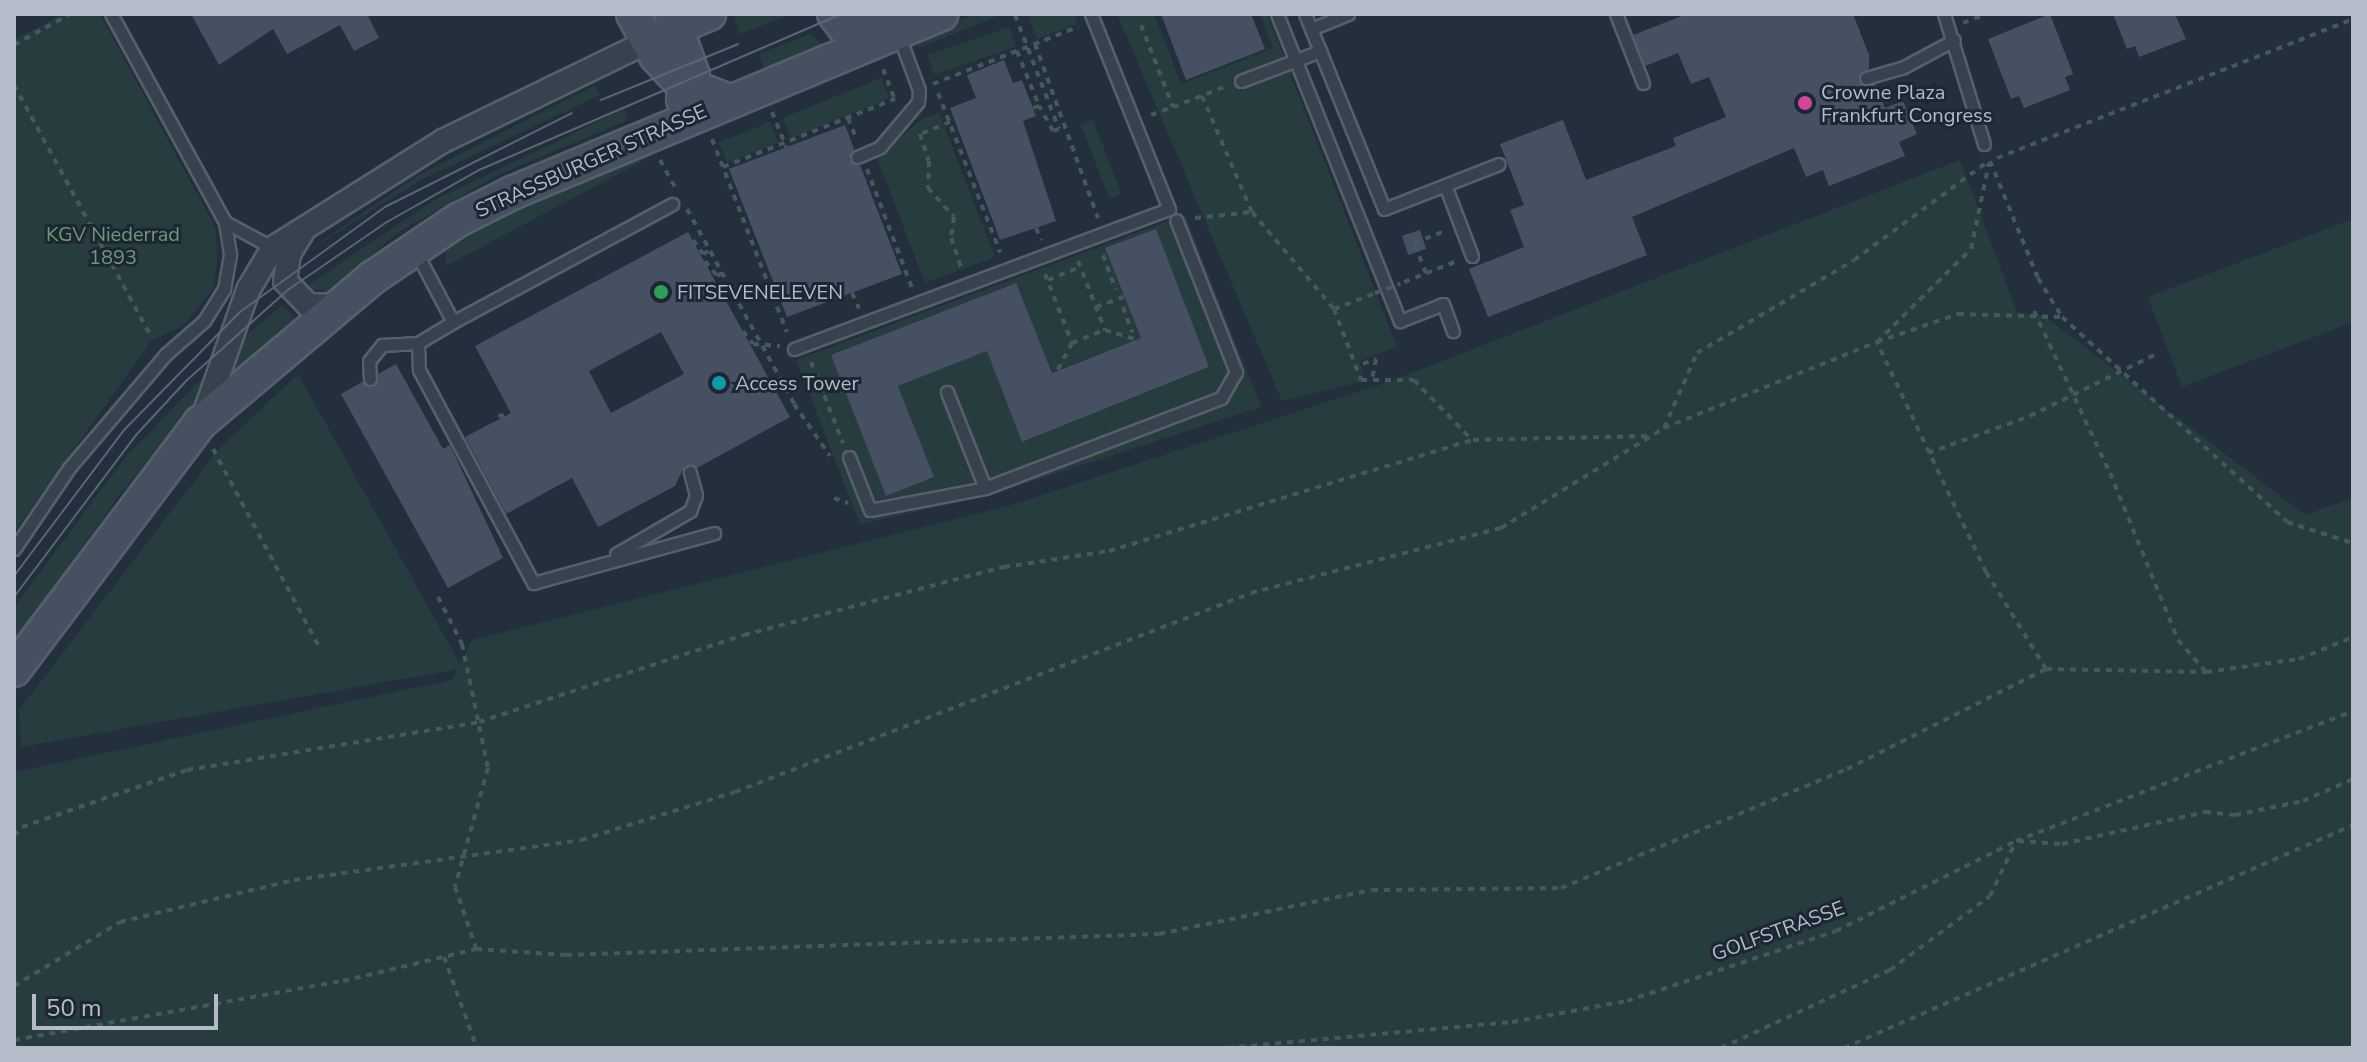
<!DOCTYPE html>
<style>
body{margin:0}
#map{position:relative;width:2367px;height:1062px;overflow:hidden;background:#242f3e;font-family:"Nunito Sans",sans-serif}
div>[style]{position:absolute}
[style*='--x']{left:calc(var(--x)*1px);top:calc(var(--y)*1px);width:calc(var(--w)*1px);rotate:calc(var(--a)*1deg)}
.green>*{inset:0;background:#263c3f;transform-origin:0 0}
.building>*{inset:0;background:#455162;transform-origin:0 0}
.path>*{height:4px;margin-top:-2px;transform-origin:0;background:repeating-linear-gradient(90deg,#44595c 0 6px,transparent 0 12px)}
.roads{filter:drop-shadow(2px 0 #565f6c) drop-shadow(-2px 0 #565f6c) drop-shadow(0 2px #565f6c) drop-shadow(0 -2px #565f6c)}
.service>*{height:11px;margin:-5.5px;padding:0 5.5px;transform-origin:5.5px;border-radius:5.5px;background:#38414e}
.minor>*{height:22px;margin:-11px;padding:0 11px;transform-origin:11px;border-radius:11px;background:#38414e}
.secondary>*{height:32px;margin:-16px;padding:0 16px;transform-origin:16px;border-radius:16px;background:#465061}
.tram>*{height:2px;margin:-1px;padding:0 1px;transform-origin:1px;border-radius:1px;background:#5a6575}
.path-bridge>*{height:4px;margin-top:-2px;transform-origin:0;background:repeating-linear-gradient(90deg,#44595c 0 6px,transparent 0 12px)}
.dots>*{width:22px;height:22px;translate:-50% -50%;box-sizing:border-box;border:4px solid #1d2633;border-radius:50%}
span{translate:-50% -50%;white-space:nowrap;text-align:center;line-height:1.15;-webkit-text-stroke:6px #1d2633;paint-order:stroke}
.poi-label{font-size:20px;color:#b4bcc9}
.left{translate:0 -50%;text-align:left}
.street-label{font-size:20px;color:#b4bcc9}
.park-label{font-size:20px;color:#6b9a76}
.frame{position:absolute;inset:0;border:16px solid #b4bcc9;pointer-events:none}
.scale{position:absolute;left:32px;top:994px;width:186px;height:36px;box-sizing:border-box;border:4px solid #b4bcc9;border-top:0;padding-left:10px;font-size:24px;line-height:28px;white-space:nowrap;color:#b4bcc9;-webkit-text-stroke:6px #1d2633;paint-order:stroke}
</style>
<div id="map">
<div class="green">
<div style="clip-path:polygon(63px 14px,100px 14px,216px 229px,217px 258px,214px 288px,183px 326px,152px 340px,14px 533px,14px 40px)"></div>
<div style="clip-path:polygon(741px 14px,792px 14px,740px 34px,734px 17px)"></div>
<div style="clip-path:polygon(976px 14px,1003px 14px,918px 48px,920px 36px)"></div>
<div style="clip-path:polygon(1040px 14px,1074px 14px,1077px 24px,1037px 39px,1028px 18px)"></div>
<div style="clip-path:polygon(1117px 14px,1154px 14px,1181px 84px,1273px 48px,1260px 14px,1267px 14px,1397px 347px,1359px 361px,1366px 381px,1282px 401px)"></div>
<div style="left:1009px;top:27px;width:21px;height:86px;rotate:71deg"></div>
<div style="clip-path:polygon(810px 34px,823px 45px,764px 68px,759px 54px)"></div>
<div style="left:881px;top:78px;width:22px;height:106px;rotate:68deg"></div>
<div style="clip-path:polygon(595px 85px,600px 95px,419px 181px,294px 260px,417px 176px)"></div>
<div style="clip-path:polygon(624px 109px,628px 120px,500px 174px,400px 231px,328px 291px,304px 288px,433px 201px)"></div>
<div style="clip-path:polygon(939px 113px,995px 257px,925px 283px,877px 158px,922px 119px)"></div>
<div style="left:1093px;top:120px;width:79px;height:13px;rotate:69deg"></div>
<div style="left:770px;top:122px;width:22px;height:55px;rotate:68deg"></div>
<div style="clip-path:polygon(656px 148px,646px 159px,446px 266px,445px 246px,497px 216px)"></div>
<div style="clip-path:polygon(1960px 160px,2017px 312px,2044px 316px,2305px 515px,2353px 498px,2353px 1048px,14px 1048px,14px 772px,452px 680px,458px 669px,21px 747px,19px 710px,219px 449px,298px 374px,460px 664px,472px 640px,1008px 506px,1391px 381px)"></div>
<div style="clip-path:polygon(evenodd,1185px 215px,1261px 407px,987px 496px,860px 524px,796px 360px,1185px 215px,1155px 229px,1208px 368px,1023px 442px,987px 351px,898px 386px,934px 477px,886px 496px,831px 355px,1015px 283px,1052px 372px,1141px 338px,1105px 249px,1155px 229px)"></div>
<div style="clip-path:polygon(2353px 219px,2353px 322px,2182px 387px,2148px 297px)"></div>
<div style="clip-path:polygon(282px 305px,295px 318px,234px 371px,242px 339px)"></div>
<div style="clip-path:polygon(213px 367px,195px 404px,118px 497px,14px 644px,14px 609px,32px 583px,125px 458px)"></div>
</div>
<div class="building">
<div style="clip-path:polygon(191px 14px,367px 14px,379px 38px,354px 51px,340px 25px,287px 54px,273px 29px,219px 65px)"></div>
<div style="clip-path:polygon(1161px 14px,1251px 14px,1265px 49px,1186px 80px)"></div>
<div style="clip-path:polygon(1687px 14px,1853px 14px,1869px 55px,1869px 68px,1858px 81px,1875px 84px,1885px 108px,1903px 101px,1917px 134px,1899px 142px,1905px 156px,1829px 186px,1823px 170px,1806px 177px,1794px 148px,1632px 217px,1647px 255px,1488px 317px,1469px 269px,1524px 247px,1510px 210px,1524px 205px,1500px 144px,1563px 120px,1586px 180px,1676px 146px,1673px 138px,1726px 117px,1709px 77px,1691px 84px,1678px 53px,1645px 66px,1633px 35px)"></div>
<div style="clip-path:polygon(2050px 14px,2073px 74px,2065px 77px,2070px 90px,2024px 108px,2019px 96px,2011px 99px,1988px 39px)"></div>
<div style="clip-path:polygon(2113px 14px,2175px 14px,2186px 39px,2139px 57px,2135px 46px,2127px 49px)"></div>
<div style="clip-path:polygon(1004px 60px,1013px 83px,1022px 80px,1036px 116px,1023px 121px,1056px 221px,1000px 240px,950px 108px,976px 98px,967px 75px)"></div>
<div style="clip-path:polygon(845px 125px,854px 149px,849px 160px,860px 165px,902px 274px,787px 317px,729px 169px)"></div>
<div style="clip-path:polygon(1156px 229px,1209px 367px,1022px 442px,987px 351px,898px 386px,934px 477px,886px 496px,831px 355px,1016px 283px,1052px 373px,1141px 338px,1105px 248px)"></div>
<div style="left:1420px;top:230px;width:20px;height:19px;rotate:72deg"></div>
<div style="clip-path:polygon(evenodd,688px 232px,790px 417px,697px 468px,685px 465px,675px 486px,598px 527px,572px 478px,506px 514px,465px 437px,511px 413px,475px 346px,688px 232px,661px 332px,684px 374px,611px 413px,589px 371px,661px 332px)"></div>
<div style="clip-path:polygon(396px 364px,443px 449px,450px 445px,503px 558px,448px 588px,341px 394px,362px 382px,374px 386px,378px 374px)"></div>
</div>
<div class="path">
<div style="--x:1015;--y:15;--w:122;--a:68.9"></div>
<div style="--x:1059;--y:129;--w:6;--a:162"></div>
<div style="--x:1053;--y:131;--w:29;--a:-119"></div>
<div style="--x:1963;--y:23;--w:25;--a:-21"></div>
<div style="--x:1141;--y:25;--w:88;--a:68.7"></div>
<div style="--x:1173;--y:107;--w:58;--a:-21.3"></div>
<div style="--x:1035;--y:44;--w:185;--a:70.1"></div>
<div style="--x:14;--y:45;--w:64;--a:-29"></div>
<div style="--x:1017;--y:51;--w:59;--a:68.2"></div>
<div style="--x:1039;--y:106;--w:6;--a:162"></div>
<div style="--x:883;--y:69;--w:33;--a:69"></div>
<div style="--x:933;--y:84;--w:156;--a:-21.5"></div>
<div style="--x:14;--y:85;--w:286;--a:61.4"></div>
<div style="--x:938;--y:93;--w:171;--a:68.7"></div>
<div style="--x:1202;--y:96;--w:126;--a:66.7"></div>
<div style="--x:1252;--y:212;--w:127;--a:49.8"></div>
<div style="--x:772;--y:112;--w:38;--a:68"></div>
<div style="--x:1151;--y:115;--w:23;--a:-20"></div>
<div style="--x:848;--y:118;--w:22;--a:68"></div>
<div style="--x:950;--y:122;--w:32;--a:158"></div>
<div style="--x:920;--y:134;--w:28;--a:72"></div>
<div style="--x:929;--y:161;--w:27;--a:92"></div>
<div style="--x:928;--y:188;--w:39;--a:48"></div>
<div style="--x:954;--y:217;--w:21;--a:98"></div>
<div style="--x:951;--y:238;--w:31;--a:71"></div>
<div style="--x:712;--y:139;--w:207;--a:68.8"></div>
<div style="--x:1997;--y:158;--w:382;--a:-21.3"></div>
<div style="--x:660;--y:160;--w:31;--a:61"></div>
<div style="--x:1990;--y:161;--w:126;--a:67.7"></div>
<div style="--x:2038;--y:278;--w:46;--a:58.4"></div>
<div style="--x:2062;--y:317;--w:304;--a:42.3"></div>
<div style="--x:2287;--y:522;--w:69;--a:17.7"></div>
<div style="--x:723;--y:167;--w:185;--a:-21.6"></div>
<div style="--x:867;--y:169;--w:127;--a:69.3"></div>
<div style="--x:687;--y:209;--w:222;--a:61.2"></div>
<div style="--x:794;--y:404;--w:63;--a:55.3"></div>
<div style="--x:1195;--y:218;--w:57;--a:-6"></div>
<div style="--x:1036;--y:228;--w:13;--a:67"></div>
<div style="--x:693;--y:240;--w:17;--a:54"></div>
<div style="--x:703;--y:254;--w:7;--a:-27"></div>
<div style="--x:1103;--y:255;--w:37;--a:70"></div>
<div style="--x:705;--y:261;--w:19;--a:51"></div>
<div style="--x:717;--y:276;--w:6;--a:-31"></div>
<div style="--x:1078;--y:261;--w:74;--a:68.6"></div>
<div style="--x:1105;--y:330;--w:34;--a:17"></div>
<div style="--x:1426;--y:273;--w:32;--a:-112"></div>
<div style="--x:1414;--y:243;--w:31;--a:-21"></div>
<div style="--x:1045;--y:274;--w:74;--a:68.6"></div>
<div style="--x:1072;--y:343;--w:32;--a:118"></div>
<div style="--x:1048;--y:280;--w:35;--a:-22"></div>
<div style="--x:1404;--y:282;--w:55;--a:-21.4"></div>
<div style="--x:852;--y:293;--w:17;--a:66"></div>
<div style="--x:1373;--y:294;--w:42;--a:159"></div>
<div style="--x:1334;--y:309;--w:76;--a:69.2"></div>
<div style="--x:1361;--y:380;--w:53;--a:0"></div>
<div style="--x:1414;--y:380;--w:83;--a:46"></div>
<div style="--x:1096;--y:307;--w:30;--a:-20"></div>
<div style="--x:1123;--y:307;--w:27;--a:70"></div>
<div style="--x:2034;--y:311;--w:179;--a:64.9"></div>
<div style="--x:2110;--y:473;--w:180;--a:67.8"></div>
<div style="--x:2178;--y:640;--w:43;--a:48.8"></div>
<div style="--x:743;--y:331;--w:16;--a:52"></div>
<div style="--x:753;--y:344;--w:27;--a:4"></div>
<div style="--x:1072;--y:343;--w:35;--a:-22"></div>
<div style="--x:811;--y:362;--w:87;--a:68.4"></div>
<div style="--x:1363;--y:364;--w:14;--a:-21"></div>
<div style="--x:1376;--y:359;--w:21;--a:101"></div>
<div style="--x:498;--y:416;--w:9;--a:-6"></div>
<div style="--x:1664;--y:428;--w:230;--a:-22"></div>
<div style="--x:1877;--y:342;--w:132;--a:-44.7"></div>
<div style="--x:1971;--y:249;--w:88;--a:-78.2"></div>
<div style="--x:213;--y:449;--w:225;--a:61.8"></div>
<div style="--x:1928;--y:453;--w:109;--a:-19.9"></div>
<div style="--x:2030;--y:416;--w:140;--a:-26.2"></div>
<div style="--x:834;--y:498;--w:15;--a:20"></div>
<div style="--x:438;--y:597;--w:53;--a:62.9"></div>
<div style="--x:462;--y:644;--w:127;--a:78.2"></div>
<div style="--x:488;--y:768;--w:123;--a:105.5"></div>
<div style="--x:455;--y:887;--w:65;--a:71"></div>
<div style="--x:2046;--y:669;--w:114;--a:-121.7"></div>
<div style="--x:1986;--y:572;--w:255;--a:-115.4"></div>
<div style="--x:1877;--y:342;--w:86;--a:-19.1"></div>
<div style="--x:1958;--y:314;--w:102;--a:1.7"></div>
<div style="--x:14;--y:836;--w:12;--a:-48"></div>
<div style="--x:22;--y:827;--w:175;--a:-19.1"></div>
<div style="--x:187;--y:770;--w:296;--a:-9.3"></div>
<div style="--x:479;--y:722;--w:279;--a:-18.2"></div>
<div style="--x:744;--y:635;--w:269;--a:-14.7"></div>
<div style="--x:1004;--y:567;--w:106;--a:-8.7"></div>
<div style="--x:1109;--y:551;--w:381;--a:-17"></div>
<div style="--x:1473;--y:440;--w:177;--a:-1.3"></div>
<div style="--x:2018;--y:841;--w:44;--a:3.9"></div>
<div style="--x:2062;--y:844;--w:147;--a:-12.6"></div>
<div style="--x:2205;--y:812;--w:30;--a:6"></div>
<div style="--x:2235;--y:815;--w:69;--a:-11.6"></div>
<div style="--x:2303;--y:801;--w:55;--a:-23.7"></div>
<div style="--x:444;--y:957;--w:97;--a:70.1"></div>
<div style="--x:14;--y:986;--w:124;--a:-31.1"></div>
<div style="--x:120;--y:922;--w:179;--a:-13.6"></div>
<div style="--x:294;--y:880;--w:290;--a:-7.9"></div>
<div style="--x:581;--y:840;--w:161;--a:-17.3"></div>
<div style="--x:735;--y:792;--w:553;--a:-21.09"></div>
<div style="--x:1251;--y:593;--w:258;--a:-14.6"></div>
<div style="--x:1501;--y:528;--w:191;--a:-31.5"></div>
<div style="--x:1664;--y:428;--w:82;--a:-66.3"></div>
<div style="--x:1697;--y:353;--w:182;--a:-30.6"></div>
<div style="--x:1854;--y:260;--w:167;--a:-36.3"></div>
<div style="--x:14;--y:1040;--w:334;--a:-10.2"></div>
<div style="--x:343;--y:981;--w:137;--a:-13.5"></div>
<div style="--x:476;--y:949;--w:90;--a:3.8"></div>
<div style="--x:566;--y:955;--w:593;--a:-2.03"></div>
<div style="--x:1159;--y:934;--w:217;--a:-11.7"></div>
<div style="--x:1372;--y:890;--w:189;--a:-0.6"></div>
<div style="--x:1561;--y:888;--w:310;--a:-22.6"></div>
<div style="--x:1847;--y:769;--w:223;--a:-26.7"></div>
<div style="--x:2046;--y:669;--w:160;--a:1.1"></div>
<div style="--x:2206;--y:672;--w:94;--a:-8"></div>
<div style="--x:2299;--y:659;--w:58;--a:-22.2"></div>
<div style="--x:1227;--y:1048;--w:286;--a:-5.2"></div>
<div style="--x:1512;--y:1022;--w:117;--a:-10.3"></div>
<div style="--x:1627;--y:1001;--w:220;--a:-18.5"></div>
<div style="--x:1836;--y:931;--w:201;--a:-26.6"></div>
<div style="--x:2016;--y:841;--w:361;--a:-21.1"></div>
<div style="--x:1721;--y:1048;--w:186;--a:-24.8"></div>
<div style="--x:1890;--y:970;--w:124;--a:-36.5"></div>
<div style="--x:1990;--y:896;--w:59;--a:-64.7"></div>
<div style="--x:1844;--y:1048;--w:556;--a:-23.66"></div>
</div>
<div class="roads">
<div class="service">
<div style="--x:1277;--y:14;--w:331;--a:68.2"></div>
<div style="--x:1400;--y:321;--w:46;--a:-21.6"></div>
<div style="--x:1443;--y:304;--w:29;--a:70"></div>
<div style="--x:1305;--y:14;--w:210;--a:67.9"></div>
<div style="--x:1384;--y:209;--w:123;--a:-21.4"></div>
<div style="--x:1616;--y:14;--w:74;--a:68.6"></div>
<div style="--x:1944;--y:14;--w:136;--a:72.9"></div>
<div style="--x:1311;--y:29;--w:40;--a:-22"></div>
<div style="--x:1866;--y:78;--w:37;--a:-16"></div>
<div style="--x:1902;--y:68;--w:59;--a:-28.3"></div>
<div style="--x:1241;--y:81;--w:85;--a:-20.8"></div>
<div style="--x:857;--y:157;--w:25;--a:-23"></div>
<div style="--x:880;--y:147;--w:59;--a:-49.8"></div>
<div style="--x:918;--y:102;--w:12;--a:-85"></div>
<div style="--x:919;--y:90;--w:58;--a:-110.3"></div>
<div style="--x:1445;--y:185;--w:76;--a:69.2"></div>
<div style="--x:225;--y:222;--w:55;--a:28.4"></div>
<div style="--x:416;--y:252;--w:79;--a:62.1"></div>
<div style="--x:453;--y:322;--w:41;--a:149"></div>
<div style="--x:418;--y:343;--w:27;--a:88"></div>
<div style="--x:419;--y:370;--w:242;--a:61.8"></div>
<div style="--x:533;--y:583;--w:188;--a:-15.4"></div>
<div style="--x:453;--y:322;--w:249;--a:-28.3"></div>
<div style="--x:794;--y:349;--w:400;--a:-20.5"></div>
<div style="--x:1169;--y:209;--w:210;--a:-111.8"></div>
<div style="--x:370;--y:379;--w:18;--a:-93"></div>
<div style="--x:369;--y:361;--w:21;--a:-51"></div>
<div style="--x:382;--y:345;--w:36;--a:-3"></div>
<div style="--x:947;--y:392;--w:103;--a:68.4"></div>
<div style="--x:849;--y:457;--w:57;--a:68.4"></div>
<div style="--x:870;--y:510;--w:117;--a:-10.8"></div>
<div style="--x:985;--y:488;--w:253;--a:-20.9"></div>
<div style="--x:1221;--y:398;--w:30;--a:-60"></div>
<div style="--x:1236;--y:372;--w:163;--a:-111.5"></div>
<div style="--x:14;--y:549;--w:98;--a:-55.8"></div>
<div style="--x:69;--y:468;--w:150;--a:-49.6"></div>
<div style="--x:166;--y:354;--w:50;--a:-41"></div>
<div style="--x:204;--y:321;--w:38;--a:-58"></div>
<div style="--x:224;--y:289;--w:36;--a:-80"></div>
<div style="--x:230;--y:254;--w:32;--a:-99"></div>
<div style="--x:225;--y:222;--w:237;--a:-118.7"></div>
<div style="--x:616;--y:554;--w:86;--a:-30.2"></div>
<div style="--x:690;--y:511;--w:17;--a:-69"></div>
<div style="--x:696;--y:495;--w:24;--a:-105"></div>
</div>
<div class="minor">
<div style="--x:302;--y:233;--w:25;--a:122"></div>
<div style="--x:289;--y:254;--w:27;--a:98"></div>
<div style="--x:285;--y:281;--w:33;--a:46"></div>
<div style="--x:308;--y:305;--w:28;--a:2"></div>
<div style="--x:204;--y:415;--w:133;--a:-70.6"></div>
<div style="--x:248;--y:290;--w:49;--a:-59.2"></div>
<div style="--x:273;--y:248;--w:201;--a:-32.2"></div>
<div style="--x:443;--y:141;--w:242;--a:-25.9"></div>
</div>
<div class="secondary">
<div style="--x:633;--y:14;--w:48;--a:61.3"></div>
<div style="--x:656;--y:56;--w:34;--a:47"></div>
<div style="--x:679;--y:81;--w:54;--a:21.8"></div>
<div style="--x:671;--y:14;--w:65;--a:70.2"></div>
<div style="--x:693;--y:75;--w:27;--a:112"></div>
<div style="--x:834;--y:14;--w:16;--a:52"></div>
<div style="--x:844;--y:27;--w:47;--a:6.1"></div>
<div style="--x:678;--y:27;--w:34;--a:-23"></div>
<div style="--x:14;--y:670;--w:309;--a:-53"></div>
<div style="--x:200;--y:423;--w:225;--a:-40.1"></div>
<div style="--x:372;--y:278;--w:104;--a:-34"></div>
<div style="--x:458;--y:220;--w:63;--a:-26.6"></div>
<div style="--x:514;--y:192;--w:463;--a:-22.6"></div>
</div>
</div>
<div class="tram">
<div style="--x:601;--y:100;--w:148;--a:-22.2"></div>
<div style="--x:14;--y:576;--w:183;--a:-53"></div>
<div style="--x:124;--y:430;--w:165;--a:-45.5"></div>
<div style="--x:240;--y:312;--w:179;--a:-35.9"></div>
<div style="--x:385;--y:207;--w:209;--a:-26.7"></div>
<div style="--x:14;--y:597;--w:203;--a:-53"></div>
<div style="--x:136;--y:435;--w:74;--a:-47.2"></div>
<div style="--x:186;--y:381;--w:138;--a:-41.8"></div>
<div style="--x:289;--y:289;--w:119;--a:-34.4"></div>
<div style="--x:387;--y:222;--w:106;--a:-29.5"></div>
<div style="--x:479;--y:170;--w:395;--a:-23.3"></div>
</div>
<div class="path-bridge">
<div style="--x:1375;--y:293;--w:27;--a:-20"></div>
</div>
<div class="dots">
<div style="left:1805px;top:103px;background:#d1479c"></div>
<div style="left:661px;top:292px;background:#2e9e5b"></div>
<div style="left:719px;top:383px;background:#0f9aa8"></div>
</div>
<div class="poi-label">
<span class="left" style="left:1821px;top:104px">Crowne Plaza<br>Frankfurt Congress</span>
<span class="left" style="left:677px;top:292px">FITSEVENELEVEN</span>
<span class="left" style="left:735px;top:383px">Access Tower</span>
</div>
<div class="street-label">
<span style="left:591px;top:161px;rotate:-24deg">STRASSBURGER STRASSE</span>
<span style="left:1778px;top:931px;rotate:-20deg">GOLFSTRASSE</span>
</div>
<div class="park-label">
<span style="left:113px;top:246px">KGV Niederrad<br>1893</span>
</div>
<div class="frame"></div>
<div class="scale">50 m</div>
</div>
